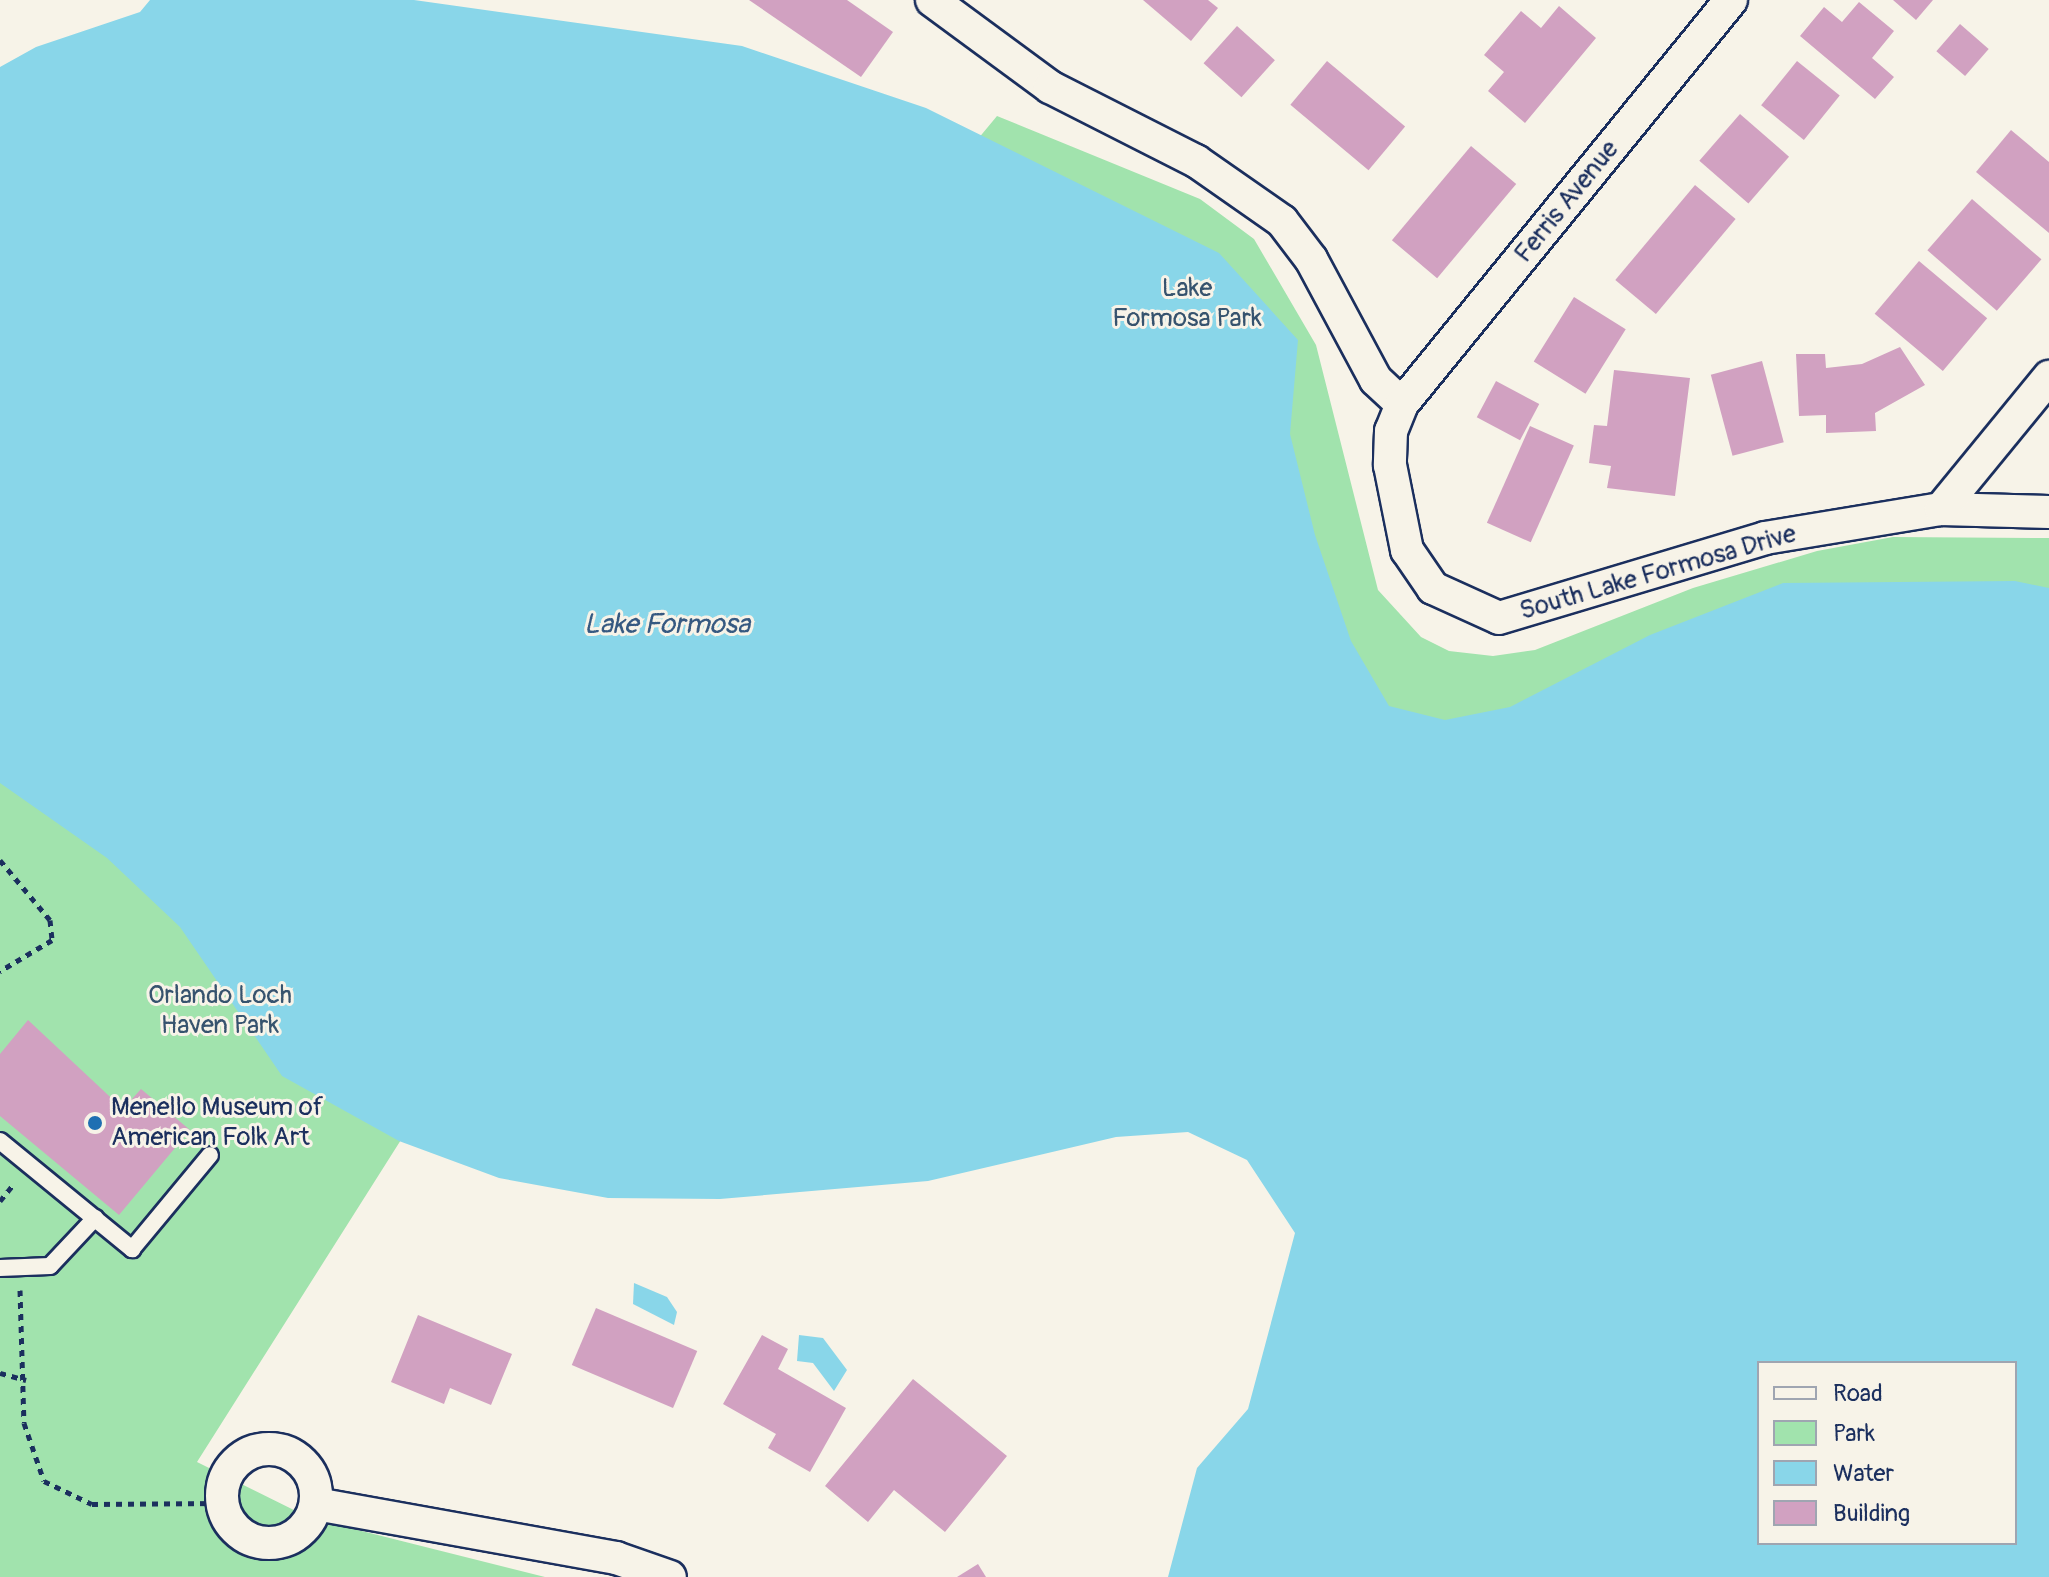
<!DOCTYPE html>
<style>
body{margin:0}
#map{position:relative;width:2049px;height:1577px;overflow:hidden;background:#f7f3e8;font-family:Pangolin,sans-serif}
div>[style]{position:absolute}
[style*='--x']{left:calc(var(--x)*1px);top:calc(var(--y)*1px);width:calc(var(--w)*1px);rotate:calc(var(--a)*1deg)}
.green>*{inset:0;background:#a1e3ad}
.water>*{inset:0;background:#89d6e9}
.building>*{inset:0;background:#d1a1c1;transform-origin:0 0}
.path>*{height:5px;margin-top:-2.5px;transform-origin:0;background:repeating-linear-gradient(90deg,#1b2f5e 0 6px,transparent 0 12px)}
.roads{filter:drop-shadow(2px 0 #1b2f5e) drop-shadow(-2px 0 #1b2f5e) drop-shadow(0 2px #1b2f5e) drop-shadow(0 -2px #1b2f5e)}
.lane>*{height:16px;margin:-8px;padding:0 8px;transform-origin:8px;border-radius:8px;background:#f7f3e8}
.street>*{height:32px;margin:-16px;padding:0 16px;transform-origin:16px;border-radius:16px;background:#f7f3e8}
.street>.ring{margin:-16px;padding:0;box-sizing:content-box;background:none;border:32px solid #f7f3e8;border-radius:50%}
.dots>*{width:22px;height:22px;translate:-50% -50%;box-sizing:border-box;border:4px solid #f7f3e8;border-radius:50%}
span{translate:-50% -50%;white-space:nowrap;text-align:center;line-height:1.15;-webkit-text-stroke:6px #f7f3e8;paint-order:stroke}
.street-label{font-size:26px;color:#1b2f5e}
.park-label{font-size:26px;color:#36536e}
.poi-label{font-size:26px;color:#1b2f5e}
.left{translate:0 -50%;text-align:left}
.water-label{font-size:28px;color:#365981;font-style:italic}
.legend{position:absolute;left:1757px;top:1361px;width:260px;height:184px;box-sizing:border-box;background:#f7f3e8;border:2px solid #9fa5b1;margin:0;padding:10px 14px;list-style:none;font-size:24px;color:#1b2f5e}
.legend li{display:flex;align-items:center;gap:16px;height:40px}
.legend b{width:40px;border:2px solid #9fa5b1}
</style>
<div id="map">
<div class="green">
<div style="clip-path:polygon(997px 116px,1200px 199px,1254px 239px,1316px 345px,1378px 590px,1421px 637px,1449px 651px,1493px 656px,1535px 650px,1693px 588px,1817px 551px,1893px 537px,2049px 538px,2049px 684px,1407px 810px,909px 222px)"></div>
<div style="clip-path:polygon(0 569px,513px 963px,197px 1462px,310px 1518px,545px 1577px,0 1577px)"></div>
</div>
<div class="water">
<div style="clip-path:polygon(evenodd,150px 0,414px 0,742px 46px,926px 108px,1219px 253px,1298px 340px,1290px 434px,1315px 535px,1351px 641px,1389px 706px,1445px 720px,1510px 707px,1650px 635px,1783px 583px,2015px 581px,2049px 588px,2049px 1577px,1168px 1577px,1197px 1468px,1248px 1409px,1295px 1233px,1247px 1160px,1188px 1132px,1116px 1137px,928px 1181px,720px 1199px,608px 1198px,499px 1178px,399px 1141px,282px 1076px,180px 927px,107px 858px,0 783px,0 67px,36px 47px,140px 12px,150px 0,2015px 1363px,2015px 1543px,1759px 1543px,1759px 1363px,2015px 1363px)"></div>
<div style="clip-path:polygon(634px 1283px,667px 1297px,677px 1312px,674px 1325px,633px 1304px)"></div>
<div style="clip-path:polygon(799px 1335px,823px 1338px,847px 1370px,834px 1391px,813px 1363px,797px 1361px)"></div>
</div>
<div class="building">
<div style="clip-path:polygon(749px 0,847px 0,893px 32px,861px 77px)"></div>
<div style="clip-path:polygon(1143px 0,1208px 0,1218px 8px,1191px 41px)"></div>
<div style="clip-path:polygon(1893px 0,1933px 0,1916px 20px)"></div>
<div style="clip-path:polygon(1859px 2px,1894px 31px,1872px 58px,1894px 77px,1875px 99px,1800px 36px,1824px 7px,1842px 22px)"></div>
<div style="clip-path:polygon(1559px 6px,1596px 38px,1525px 123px,1488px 91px,1504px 72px,1484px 55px,1521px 11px,1541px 28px)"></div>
<div style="left:1960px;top:24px;width:38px;height:36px;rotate:41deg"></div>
<div style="left:1237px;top:26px;width:51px;height:50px;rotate:42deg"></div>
<div style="left:1327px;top:61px;width:102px;height:57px;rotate:40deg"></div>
<div style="left:1797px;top:61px;width:55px;height:57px;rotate:39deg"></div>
<div style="left:1740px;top:114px;width:65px;height:62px;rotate:41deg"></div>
<div style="clip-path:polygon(2011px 130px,2049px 162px,2049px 233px,1976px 172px)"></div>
<div style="left:1471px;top:146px;width:59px;height:123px;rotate:40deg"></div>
<div style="left:1695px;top:185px;width:53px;height:124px;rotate:40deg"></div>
<div style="left:1972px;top:199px;width:92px;height:68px;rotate:41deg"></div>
<div style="left:1919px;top:261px;width:89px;height:69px;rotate:40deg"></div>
<div style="left:1574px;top:297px;width:61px;height:76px;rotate:32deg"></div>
<div style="clip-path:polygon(1900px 347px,1925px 385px,1875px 413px,1876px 431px,1826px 433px,1826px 415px,1799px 416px,1796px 354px,1825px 354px,1826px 368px,1862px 364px)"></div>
<div style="left:1762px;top:361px;width:84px;height:53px;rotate:75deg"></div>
<div style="clip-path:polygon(1614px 370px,1690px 378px,1675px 496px,1607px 488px,1611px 466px,1589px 463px,1594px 425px,1607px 426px)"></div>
<div style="left:1496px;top:381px;width:49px;height:41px;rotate:28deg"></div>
<div style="left:1530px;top:426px;width:48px;height:106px;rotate:24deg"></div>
<div style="clip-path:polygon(28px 1020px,123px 1109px,141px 1089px,190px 1130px,119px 1215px,0 1116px,0 1054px)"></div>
<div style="left:596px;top:1308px;width:110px;height:62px;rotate:23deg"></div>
<div style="clip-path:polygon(418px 1315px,512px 1354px,491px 1405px,450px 1388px,444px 1404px,391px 1382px)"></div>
<div style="clip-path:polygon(762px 1335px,788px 1349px,778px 1369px,846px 1408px,810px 1472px,768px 1448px,776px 1434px,723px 1404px)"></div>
<div style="clip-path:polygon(913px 1379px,1007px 1456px,945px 1532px,894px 1490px,868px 1522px,825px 1486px)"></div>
<div style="clip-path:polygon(978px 1564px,986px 1577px,957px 1577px)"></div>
</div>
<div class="path">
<div style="--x:0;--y:860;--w:78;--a:50.2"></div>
<div style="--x:50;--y:920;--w:20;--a:84"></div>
<div style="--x:52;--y:940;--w:61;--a:149.2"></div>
<div style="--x:0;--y:1201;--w:22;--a:-51"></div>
<div style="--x:20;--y:1290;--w:133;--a:88.3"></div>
<div style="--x:24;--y:1423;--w:61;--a:71"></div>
<div style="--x:44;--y:1481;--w:53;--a:25.6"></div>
<div style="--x:92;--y:1504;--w:130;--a:-0.4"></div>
<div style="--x:0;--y:1373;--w:27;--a:15"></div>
</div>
<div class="roads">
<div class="lane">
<div style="--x:0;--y:1141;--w:171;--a:39.3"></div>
<div style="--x:132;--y:1249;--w:122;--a:-50.3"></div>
<div style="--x:0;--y:1268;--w:50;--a:-2.3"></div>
<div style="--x:50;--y:1266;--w:66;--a:-46.8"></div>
</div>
<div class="street">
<div style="--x:932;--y:0;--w:147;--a:36.4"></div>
<div style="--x:1050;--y:87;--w:164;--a:26.9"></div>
<div style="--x:1196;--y:161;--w:105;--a:34.9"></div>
<div style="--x:1282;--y:221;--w:48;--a:52.7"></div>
<div style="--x:1311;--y:259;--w:137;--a:61.8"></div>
<div style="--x:1376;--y:380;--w:35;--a:43"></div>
<div style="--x:1731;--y:0;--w:521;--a:129.16"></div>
<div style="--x:1402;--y:404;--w:29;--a:112"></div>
<div style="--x:1391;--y:431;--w:34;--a:92"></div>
<div style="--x:1390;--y:465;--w:87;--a:78.7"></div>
<div style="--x:1407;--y:550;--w:46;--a:55.6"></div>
<div style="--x:1433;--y:588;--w:72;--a:24.4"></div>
<div style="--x:1499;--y:618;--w:278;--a:-16.7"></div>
<div style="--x:1765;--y:538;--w:178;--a:-9.4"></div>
<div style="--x:1941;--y:509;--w:108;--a:1.6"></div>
<div style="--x:1941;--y:509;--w:171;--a:-50.7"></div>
<div class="ring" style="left:222px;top:1449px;width:62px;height:62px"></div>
<div style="--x:316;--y:1504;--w:305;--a:10.2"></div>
<div style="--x:616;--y:1558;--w:57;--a:19.4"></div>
</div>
</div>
<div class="dots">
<div style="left:95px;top:1123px;background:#1f6fb2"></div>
</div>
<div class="street-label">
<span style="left:1567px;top:202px;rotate:-51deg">Ferris Avenue</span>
<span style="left:1658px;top:573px;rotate:-16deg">South Lake Formosa Drive</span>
</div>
<div class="park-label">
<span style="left:1187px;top:304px">Lake<br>Formosa Park</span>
<span style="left:220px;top:1011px">Orlando Loch<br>Haven Park</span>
</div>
<div class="poi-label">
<span class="left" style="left:111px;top:1123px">Menello Museum of<br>American Folk Art</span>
</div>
<div class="water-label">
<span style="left:667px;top:625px">Lake Formosa</span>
</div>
<ul class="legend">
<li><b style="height:10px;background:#f7f3e8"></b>Road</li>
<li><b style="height:22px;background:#a1e3ad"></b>Park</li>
<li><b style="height:22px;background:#89d6e9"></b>Water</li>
<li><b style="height:22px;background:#d1a1c1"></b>Building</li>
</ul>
</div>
